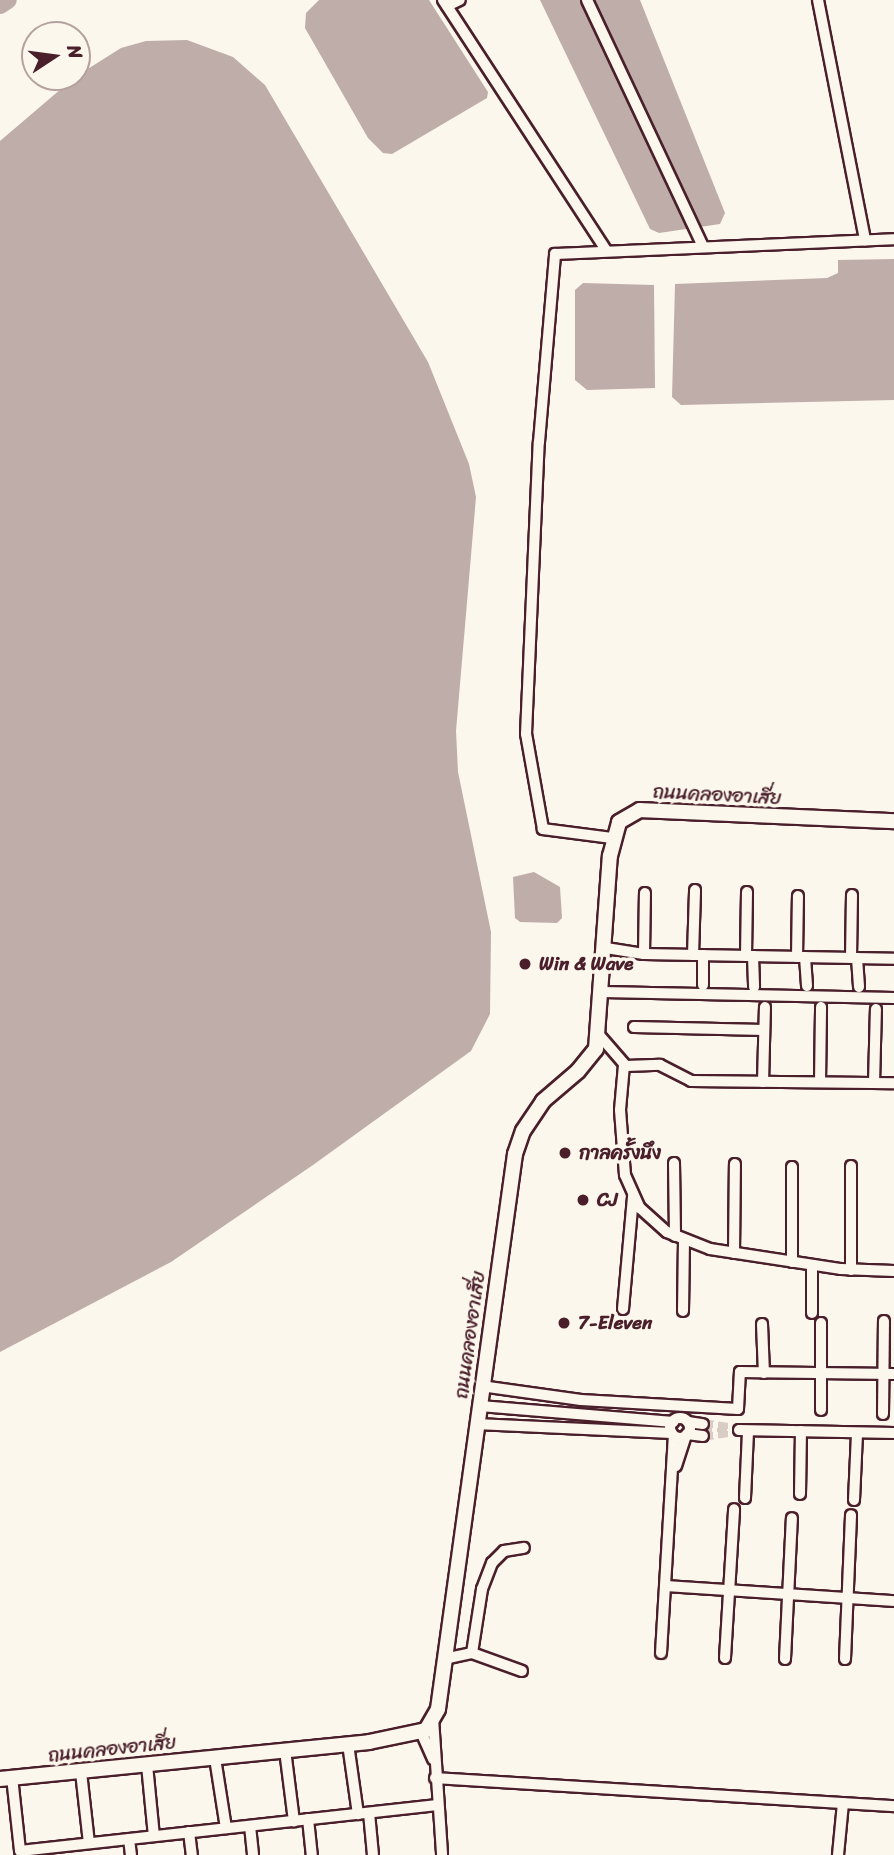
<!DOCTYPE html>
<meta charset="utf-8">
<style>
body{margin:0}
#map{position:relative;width:894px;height:1855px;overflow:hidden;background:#fbf7ec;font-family:Sriracha,"Playpen Sans Thai",sans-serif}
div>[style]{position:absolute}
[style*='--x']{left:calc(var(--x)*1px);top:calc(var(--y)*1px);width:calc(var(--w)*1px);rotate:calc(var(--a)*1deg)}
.water>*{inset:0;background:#bfadaa}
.river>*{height:18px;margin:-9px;padding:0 9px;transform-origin:9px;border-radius:9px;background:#bfadaa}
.minor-tunnel>*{height:10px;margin-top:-5px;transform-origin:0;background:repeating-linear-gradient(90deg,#d8ccc5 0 10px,transparent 0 15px)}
.roads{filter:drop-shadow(2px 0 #4a1f2b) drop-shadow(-2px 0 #4a1f2b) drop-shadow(0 2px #4a1f2b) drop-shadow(0 -2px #4a1f2b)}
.minor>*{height:10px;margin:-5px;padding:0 5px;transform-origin:5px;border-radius:5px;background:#fbf7ec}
.minor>.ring{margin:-5px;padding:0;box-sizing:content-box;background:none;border:10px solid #fbf7ec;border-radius:50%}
.tertiary>*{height:14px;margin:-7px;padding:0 7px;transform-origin:7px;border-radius:7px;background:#fbf7ec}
.dots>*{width:19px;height:19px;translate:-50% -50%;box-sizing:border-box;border:4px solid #fbf7ec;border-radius:50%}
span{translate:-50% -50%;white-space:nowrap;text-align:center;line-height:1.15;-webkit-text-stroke:7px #fbf7ec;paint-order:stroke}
.street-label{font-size:19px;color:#4a1f2b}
.poi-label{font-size:19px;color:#4a1f2b;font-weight:700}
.left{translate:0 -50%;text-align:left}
.north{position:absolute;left:21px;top:21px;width:70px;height:70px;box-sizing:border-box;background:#fbf7ec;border:2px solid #b4a19f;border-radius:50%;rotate:77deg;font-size:19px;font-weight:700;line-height:28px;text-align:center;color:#4a1f2b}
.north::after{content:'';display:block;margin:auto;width:24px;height:32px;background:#4a1f2b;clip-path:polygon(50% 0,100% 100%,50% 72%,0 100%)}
</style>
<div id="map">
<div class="water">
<div style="clip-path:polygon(319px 0,429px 0,488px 92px,487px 98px,392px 154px,383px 153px,368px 138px,305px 28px,306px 13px)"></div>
<div style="clip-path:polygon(540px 0,640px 0,725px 213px,720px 224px,659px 233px,650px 229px)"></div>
<div style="clip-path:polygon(187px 40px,233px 57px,265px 85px,428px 362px,469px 464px,476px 497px,456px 731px,458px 772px,491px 932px,490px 1014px,471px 1051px,313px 1165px,171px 1262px,0 1352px,0 141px,75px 77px,121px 48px,146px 41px)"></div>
<div style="clip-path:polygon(894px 259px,894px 400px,681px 405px,672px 397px,675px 284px,827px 278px,838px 273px,838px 260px)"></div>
<div style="clip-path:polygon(583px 283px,654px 285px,655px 388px,587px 390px,575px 380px,575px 290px)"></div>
<div style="clip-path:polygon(534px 872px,560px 887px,562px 918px,557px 923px,520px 922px,515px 918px,513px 877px)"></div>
</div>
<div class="river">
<div style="--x:0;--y:5;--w:9;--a:-32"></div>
</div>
<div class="minor-tunnel">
<div style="--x:703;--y:1424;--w:36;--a:9"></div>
<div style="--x:703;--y:1436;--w:36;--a:-9"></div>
</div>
<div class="roads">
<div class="minor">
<div style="--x:443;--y:0;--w:298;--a:56.9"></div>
<div style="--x:587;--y:0;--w:272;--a:64.8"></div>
<div style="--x:818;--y:0;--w:245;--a:78.9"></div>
<div style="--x:447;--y:6;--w:14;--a:-25"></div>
<div style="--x:612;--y:838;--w:70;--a:-172.6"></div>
<div style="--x:543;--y:829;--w:97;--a:-100.1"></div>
<div style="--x:526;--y:734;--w:292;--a:-87.5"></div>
<div style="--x:539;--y:442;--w:189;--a:-85.1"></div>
<div style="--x:555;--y:254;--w:339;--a:-2.5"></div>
<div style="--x:606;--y:948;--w:38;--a:9"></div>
<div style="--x:644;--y:954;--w:250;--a:1.1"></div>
<div style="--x:644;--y:954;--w:61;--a:-89.1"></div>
<div style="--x:693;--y:955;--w:65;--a:-88.2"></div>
<div style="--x:703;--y:955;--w:30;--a:90"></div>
<div style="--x:746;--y:956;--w:64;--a:-89.1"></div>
<div style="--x:753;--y:956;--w:31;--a:88"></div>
<div style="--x:797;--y:957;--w:61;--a:-89.1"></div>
<div style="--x:805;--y:957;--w:29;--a:86"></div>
<div style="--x:851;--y:958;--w:63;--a:-89.1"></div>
<div style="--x:857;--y:958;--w:29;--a:86"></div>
<div style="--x:603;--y:992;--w:291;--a:1.2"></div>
<div style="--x:634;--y:1027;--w:130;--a:1.3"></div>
<div style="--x:600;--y:1036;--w:40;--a:49"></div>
<div style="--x:626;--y:1066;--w:34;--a:-2"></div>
<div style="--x:660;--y:1065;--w:35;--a:27"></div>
<div style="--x:691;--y:1081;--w:203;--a:0.6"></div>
<div style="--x:624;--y:1065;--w:45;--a:95.1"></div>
<div style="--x:620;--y:1110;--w:65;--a:85.6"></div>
<div style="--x:625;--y:1175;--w:36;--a:66"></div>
<div style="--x:640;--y:1208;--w:36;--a:42"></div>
<div style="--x:667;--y:1232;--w:46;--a:21.6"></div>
<div style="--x:710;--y:1249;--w:133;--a:8.7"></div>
<div style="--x:841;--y:1269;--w:53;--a:2.2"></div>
<div style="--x:763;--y:1082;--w:75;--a:-88.5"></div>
<div style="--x:820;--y:1082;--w:75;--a:-89.2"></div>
<div style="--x:874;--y:1083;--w:74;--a:-88.5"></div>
<div style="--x:674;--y:1163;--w:73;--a:89.2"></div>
<div style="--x:851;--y:1166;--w:104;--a:90"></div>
<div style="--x:734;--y:1253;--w:89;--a:-89.4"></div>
<div style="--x:792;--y:1262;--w:95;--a:-90"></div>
<div style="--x:623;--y:1309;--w:113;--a:-84.9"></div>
<div style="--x:683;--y:1311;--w:70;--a:-89.2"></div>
<div style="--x:812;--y:1313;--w:48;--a:-90"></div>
<div style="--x:821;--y:1323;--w:87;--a:90"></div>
<div style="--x:762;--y:1324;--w:49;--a:87.7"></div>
<div style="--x:481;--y:1386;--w:101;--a:8"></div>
<div style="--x:581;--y:1400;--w:157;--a:3.3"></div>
<div style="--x:738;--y:1409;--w:37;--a:-87"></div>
<div style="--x:740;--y:1372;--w:154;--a:0.7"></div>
<div style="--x:480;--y:1406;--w:194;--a:4.7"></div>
<div style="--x:883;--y:1414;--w:93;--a:-89.4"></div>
<div class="ring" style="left:670px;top:1418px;width:10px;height:10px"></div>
<div style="--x:688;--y:1422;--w:15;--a:8"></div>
<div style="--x:476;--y:1424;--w:196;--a:2.6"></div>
<div style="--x:739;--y:1430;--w:155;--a:1.1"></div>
<div style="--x:687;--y:1434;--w:16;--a:7"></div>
<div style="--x:676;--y:1466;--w:32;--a:-72"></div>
<div style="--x:800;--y:1494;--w:63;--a:-89.1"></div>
<div style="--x:745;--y:1498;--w:67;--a:-87.4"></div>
<div style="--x:854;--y:1500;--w:67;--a:-87.4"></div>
<div style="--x:667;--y:1586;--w:227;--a:3.8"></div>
<div style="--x:472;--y:1653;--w:53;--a:19.8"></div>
<div style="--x:661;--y:1653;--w:217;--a:-86.6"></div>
<div style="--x:725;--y:1658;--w:149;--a:-86.5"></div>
<div style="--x:444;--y:1659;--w:29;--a:-12"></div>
<div style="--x:472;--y:1653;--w:65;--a:-81.1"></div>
<div style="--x:482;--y:1589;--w:28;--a:-69"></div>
<div style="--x:492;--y:1563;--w:17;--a:-45"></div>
<div style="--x:504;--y:1551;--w:20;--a:-9"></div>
<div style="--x:785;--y:1659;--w:141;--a:-87.2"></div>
<div style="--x:845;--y:1659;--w:144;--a:-87.6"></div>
<div style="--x:433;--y:1718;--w:137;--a:86.2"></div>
<div style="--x:421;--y:1732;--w:30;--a:66"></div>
<div style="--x:348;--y:1744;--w:71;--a:81.9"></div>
<div style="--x:285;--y:1750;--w:72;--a:82.8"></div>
<div style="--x:215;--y:1758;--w:71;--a:81.1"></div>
<div style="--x:147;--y:1765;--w:71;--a:84.4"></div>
<div style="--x:81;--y:1772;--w:71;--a:83.6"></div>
<div style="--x:12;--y:1777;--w:74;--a:83.8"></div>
<div style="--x:20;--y:1851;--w:420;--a:-6.3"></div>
<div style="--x:435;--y:1778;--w:460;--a:3.5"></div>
<div style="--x:369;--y:1813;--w:42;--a:84.6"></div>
<div style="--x:308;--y:1819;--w:36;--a:84"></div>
<div style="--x:250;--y:1826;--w:29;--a:84"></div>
<div style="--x:189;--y:1832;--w:23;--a:83"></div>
<div style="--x:129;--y:1839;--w:16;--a:83"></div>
<div style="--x:838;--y:1855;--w:52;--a:-84.5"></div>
</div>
<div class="tertiary">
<div style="--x:0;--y:1779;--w:371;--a:-5.7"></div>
<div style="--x:369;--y:1742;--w:58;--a:-11.9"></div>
<div style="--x:426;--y:1730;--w:24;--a:-60"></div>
<div style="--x:438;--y:1709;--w:560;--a:-82.1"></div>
<div style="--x:515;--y:1154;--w:24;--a:-71"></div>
<div style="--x:523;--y:1131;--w:36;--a:-56"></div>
<div style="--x:543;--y:1101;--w:46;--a:-40.6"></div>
<div style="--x:578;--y:1071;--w:28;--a:-51"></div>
<div style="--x:596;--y:1049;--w:194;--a:-85.9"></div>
<div style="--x:610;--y:856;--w:35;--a:-75"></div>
<div style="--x:619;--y:822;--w:24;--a:-30"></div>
<div style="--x:640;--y:810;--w:254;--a:2.5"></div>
</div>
</div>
<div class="dots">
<div style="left:525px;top:964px;background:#4a1f2b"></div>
<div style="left:565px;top:1153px;background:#4a1f2b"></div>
<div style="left:583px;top:1200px;background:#4a1f2b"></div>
<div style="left:564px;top:1323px;background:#4a1f2b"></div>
</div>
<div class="street-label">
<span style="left:717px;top:795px;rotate:3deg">ถนนคลองอาเสี่ย</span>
<span style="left:470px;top:1335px;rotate:-82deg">ถนนคลองอาเสี่ย</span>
<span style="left:112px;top:1749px;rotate:-6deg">ถนนคลองอาเสี่ย</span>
</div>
<div class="poi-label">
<span class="left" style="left:539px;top:964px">Win &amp; Wave</span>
<span class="left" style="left:579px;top:1153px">กาลครั้งนึง</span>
<span class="left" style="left:597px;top:1200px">CJ</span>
<span class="left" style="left:578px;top:1323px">7-Eleven</span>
</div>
<div class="north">N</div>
</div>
